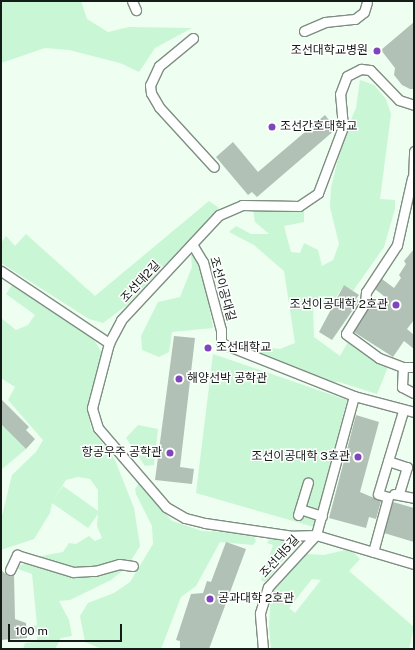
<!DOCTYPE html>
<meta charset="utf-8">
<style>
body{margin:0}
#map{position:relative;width:415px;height:650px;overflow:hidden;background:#eefef1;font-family:"Public Sans","Noto Sans KR",sans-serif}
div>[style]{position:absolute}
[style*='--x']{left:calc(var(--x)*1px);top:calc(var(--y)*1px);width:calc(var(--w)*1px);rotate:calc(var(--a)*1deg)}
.green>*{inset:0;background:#c9f6d4}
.building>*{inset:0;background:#b1c1b5}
.roads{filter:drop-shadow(1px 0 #7f8e82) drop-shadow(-1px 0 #7f8e82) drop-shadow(0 1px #7f8e82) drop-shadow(0 -1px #7f8e82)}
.minor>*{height:9px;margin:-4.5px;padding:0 4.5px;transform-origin:4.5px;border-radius:4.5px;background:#fff}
.dots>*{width:11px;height:11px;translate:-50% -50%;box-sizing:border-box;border:2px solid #fff;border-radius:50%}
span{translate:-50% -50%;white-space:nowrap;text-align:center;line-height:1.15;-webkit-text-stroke:3px #fff;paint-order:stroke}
.poi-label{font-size:12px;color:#151b17}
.right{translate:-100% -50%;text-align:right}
.left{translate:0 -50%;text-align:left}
.street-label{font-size:12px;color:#151b17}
.frame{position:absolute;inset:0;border:2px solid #151b17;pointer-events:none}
.scale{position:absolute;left:8px;top:624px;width:114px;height:18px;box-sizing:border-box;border:2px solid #151b17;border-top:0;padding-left:5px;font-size:12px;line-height:14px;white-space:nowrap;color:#151b17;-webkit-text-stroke:3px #fff;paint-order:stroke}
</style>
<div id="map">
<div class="green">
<div style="clip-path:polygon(1px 1px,81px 1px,87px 19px,108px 32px,129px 27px,192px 28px,155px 48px,139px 72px,120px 63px,69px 50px,45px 48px,1px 63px)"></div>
<div style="clip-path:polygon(360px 80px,374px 85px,386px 99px,391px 114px,380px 199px,395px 200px,395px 209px,384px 247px,353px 291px,344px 285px,335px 299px,313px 306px,314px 337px,340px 356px,348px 342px,388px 367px,377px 394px,339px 382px,323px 382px,235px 343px,280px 349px,295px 343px,284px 271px,254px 245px,229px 232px,236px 226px,251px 234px,269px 234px,255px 222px,253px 210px,304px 207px,304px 222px,284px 226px,291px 252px,300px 253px,304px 243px,318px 250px,322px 266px,333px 260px,339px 244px,330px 207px,331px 188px,343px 138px,356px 108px)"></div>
<div style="clip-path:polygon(209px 201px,219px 208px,127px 305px,103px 323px,89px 319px,1px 263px,1px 243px,6px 236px,15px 246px,26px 234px,95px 296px)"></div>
<div style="clip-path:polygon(191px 255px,197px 255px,203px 271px,213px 328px,172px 332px,169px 352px,159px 357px,142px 350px,141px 336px,158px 302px,180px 297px,192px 267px)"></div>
<div style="clip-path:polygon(evenodd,14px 282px,92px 337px,103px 354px,88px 409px,91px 428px,115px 460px,134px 508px,140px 546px,130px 562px,73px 571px,36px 557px,63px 552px,69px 543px,76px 544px,89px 536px,95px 541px,102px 538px,97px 526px,98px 514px,88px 528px,52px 503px,50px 513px,34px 539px,1px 550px,1px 520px,12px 475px,36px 452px,43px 440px,8px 400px,15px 387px,1px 378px,1px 318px,16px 330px,28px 325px,35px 315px,6px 294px,14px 282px,78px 477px,90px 479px,98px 490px,98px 511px,63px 486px,52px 502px,66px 480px,78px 477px)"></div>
<div style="clip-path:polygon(213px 354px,347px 400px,314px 527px,196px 493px)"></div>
<div style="clip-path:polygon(1px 424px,26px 449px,1px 470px)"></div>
<div style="clip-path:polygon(138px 425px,158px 429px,154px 465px,145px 466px,126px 438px)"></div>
<div style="clip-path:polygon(139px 483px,172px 521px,202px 531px,252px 533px,256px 541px,253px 545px,220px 542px,196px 586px,181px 597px,161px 649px,102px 649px,85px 642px,80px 616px,88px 603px,114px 593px,130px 582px,153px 544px,152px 526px,136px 494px,135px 489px)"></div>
<div style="clip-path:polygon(281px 536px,291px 545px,289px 553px,265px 582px,261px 580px,273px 545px,267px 543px,271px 537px)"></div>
<div style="clip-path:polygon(evenodd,350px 549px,360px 559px,349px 571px,414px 627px,409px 649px,271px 649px,269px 626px,271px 593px,286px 572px,307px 554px,324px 555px,350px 549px,312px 579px,321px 580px,295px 613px,289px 608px,312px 579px)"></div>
<div style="clip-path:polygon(27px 563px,72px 576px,126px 568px,111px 580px,70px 600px,59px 601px,69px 620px,72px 636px,61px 638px,55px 649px,23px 649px,25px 643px,37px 642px,37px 632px,30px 632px,29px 627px,37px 625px,32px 574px,18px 569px,18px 566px)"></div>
</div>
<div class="building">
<div style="clip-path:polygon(414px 22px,414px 89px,410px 89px,402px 85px,394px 75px,395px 68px,381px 50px)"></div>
<div style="clip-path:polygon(325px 115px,336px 129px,257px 197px,252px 192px,248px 195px,216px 157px,233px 142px,258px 172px)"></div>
<div style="clip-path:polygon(414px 249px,414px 320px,407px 329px,414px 335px,414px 349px,404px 341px,393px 357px,354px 332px,369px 308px,375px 303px,378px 306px,385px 297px,375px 289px,382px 279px,394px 288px,401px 278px,399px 275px,406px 264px,404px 261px)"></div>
<div style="clip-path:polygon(344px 285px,359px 295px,356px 299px,359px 301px,332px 340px,319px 332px)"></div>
<div style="clip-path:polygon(174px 336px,195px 338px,180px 467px,194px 469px,192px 484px,155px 480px)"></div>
<div style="clip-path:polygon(1px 399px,29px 427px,26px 430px,35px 439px,26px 449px,1px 424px)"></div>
<div style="clip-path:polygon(356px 415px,379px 422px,360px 492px,381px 501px,376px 519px,369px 517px,366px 528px,329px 518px)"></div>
<div style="clip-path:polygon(393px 502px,414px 508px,414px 542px,384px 533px)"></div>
<div style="clip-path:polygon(226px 542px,246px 549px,209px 649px,180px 649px,180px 641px,176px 640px,191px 594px,203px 593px,207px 581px,211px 582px)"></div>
<div style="clip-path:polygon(1px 570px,8px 576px,14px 574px,15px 619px,26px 623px,27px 638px,1px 640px)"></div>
</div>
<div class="roads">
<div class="minor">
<div style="--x:132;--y:1;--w:10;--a:66"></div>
<div style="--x:304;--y:31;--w:23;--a:-23"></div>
<div style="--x:325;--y:22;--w:30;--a:-6"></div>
<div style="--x:355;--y:19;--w:11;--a:-38"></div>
<div style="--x:364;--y:12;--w:10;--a:-73"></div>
<div style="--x:193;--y:38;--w:44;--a:140.5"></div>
<div style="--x:159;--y:66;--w:21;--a:115"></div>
<div style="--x:150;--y:85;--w:8;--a:83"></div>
<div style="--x:151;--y:93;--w:16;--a:60"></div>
<div style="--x:159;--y:107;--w:81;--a:47.5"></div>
<div style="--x:412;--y:178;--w:69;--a:102.6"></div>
<div style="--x:397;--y:245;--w:56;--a:123.4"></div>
<div style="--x:366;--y:292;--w:11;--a:95"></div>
<div style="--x:365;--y:303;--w:36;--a:122"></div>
<div style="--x:346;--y:334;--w:41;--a:36"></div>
<div style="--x:379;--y:358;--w:26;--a:21"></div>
<div style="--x:403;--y:367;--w:11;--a:0"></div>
<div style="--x:413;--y:183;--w:32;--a:-88"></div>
<div style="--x:192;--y:244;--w:21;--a:59"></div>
<div style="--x:203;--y:262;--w:70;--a:75.2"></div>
<div style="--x:221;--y:330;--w:13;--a:90"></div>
<div style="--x:221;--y:343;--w:143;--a:21.7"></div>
<div style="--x:354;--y:396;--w:62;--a:14.9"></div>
<div style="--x:1;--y:271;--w:130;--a:33.7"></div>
<div style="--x:403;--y:367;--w:20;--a:93"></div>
<div style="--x:402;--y:387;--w:13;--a:27"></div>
<div style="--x:354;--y:396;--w:144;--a:105.3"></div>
<div style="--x:316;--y:535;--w:23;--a:178"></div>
<div style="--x:293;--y:536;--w:89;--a:-171.6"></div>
<div style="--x:205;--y:523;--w:21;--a:-166"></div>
<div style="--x:185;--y:518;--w:22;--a:-150"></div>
<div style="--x:166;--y:507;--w:104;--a:-130.7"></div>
<div style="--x:98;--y:428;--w:21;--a:-107"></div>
<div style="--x:92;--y:408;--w:67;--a:-75.3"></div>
<div style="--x:109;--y:343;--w:26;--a:-62"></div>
<div style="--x:121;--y:320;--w:144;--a:-47"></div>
<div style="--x:219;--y:215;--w:25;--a:-23"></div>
<div style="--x:242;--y:205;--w:57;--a:1"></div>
<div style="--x:299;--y:206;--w:23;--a:-34"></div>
<div style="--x:318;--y:193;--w:71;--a:-69.3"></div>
<div style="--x:343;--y:127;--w:33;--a:-95"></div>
<div style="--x:340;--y:94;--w:19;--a:-69"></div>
<div style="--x:347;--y:76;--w:16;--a:-27"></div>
<div style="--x:361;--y:69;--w:9;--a:6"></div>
<div style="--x:370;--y:70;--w:42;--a:46"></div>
<div style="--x:399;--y:100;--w:16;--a:18"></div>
<div style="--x:388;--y:461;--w:20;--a:18"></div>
<div style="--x:407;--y:467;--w:28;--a:107"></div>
<div style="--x:394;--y:494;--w:20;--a:11"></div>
<div style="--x:300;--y:509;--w:23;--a:18"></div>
<div style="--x:298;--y:515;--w:34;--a:-73"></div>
<div style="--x:373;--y:552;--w:57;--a:-74.7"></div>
<div style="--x:388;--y:497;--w:10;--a:-163"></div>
<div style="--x:378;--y:494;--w:87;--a:-73.2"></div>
<div style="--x:10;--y:570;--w:17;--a:-65"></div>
<div style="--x:17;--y:555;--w:59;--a:16.9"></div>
<div style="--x:73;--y:572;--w:22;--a:-3"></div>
<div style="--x:95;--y:571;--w:25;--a:-16"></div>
<div style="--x:119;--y:564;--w:14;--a:8"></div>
<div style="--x:263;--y:649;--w:36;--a:-95"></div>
<div style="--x:260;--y:613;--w:27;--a:-73"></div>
<div style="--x:268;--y:587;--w:71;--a:-47.3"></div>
<div style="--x:316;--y:535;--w:102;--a:16.5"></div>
</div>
</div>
<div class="dots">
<div style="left:377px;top:51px;background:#7e45bc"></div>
<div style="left:272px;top:127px;background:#7e45bc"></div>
<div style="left:396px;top:305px;background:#7e45bc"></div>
<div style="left:208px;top:348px;background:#7e45bc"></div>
<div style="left:179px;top:379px;background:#7e45bc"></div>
<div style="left:170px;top:453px;background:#7e45bc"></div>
<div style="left:358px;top:457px;background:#7e45bc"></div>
<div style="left:210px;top:599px;background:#7e45bc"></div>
</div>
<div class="poi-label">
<span class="right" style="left:368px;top:51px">조선대학교병원</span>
<span class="left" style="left:280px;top:127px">조선간호대학교</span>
<span class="right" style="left:388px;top:305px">조선이공대학 2호관</span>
<span class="left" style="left:216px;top:348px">조선대학교</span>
<span class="left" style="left:187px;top:379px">해양선박 공학관</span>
<span class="right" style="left:162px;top:453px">항공우주 공학관</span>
<span class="right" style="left:350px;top:457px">조선이공대학 3호관</span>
<span class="left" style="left:218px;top:599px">공과대학 2호관</span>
</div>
<div class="street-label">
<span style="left:141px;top:282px;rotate:-47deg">조선대2길</span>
<span style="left:222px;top:289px;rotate:74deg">조선이공대길</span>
<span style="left:280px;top:557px;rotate:-48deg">조선대5길</span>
</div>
<div class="frame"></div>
<div class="scale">100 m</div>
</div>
